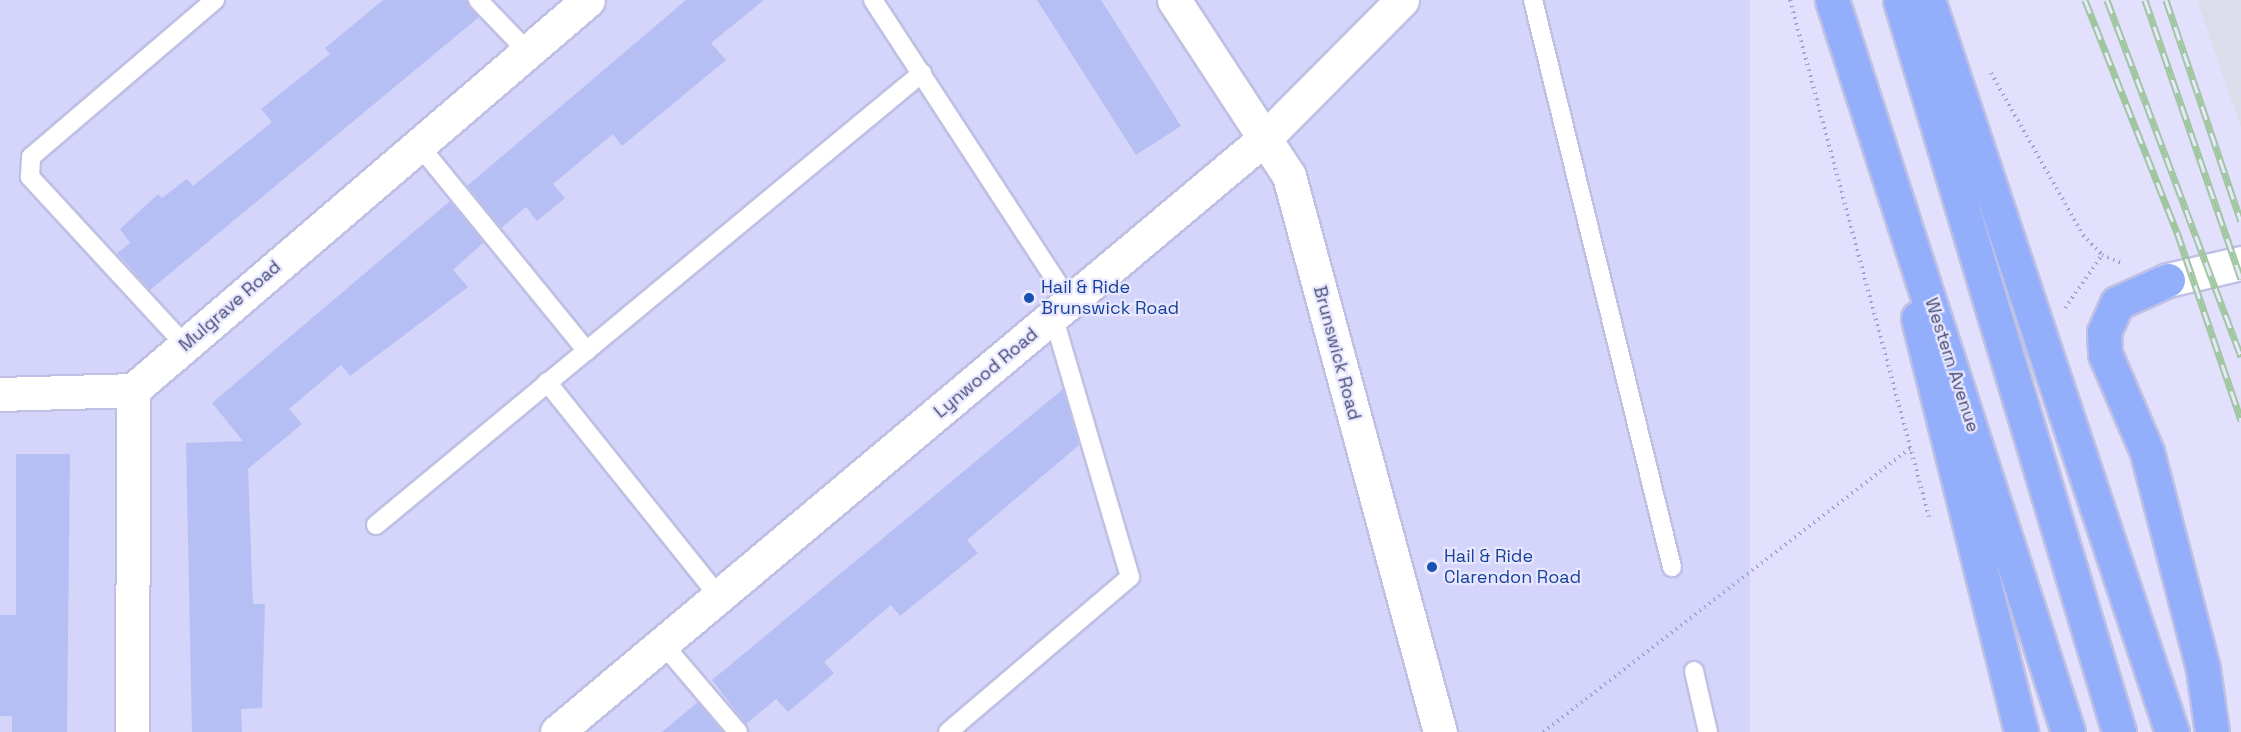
<!DOCTYPE html>
<style>
body{margin:0}
#map{position:relative;width:2241px;height:732px;overflow:hidden;background:#e2e0fd;font-family:"Space Grotesk",sans-serif}
div>[style]{position:absolute}
[style*='--x']{left:calc(var(--x)*1px);top:calc(var(--y)*1px);width:calc(var(--w)*1px);rotate:calc(var(--a)*1deg)}
.residential>*{inset:0;background:#d5d4fa;transform-origin:0 0}
.industrial>*{inset:0;background:#dcddeb}
.building>*{inset:0;background:#b6bff4}
.path>*{height:4px;margin-top:-2px;transform-origin:0;background:repeating-linear-gradient(90deg,#9aa3d8 0 1.5px,transparent 0 6px)}
.roads{filter:drop-shadow(2px 0 #bfc0e4) drop-shadow(-2px 0 #bfc0e4) drop-shadow(0 2px #bfc0e4) drop-shadow(0 -2px #bfc0e4)}
.lane>*{height:18px;margin:-9px;padding:0 9px;transform-origin:9px;border-radius:9px;background:#fff}
.street>*{height:33px;margin:-16.5px;padding:0 16.5px;transform-origin:16.5px;border-radius:16.5px;background:#fff}
.secondary>*{height:33px;margin:-16.5px;padding:0 16.5px;transform-origin:16.5px;border-radius:16.5px;background:#fff}
.highway>*{height:33px;margin:-16.5px;padding:0 16.5px;transform-origin:16.5px;border-radius:16.5px;background:#93affb}
.rail>*{height:7px;margin-top:-3.5px;transform-origin:0;background:repeating-linear-gradient(90deg,#e9e7ff 0 14px,#9fc69f 0 28px);box-sizing:border-box;border-block:2px solid #9fc69f}
.dots>*{width:16px;height:16px;translate:-50% -50%;box-sizing:border-box;border:3px solid #e9e7ff;border-radius:50%}
span{translate:-50% -50%;white-space:nowrap;text-align:center;line-height:1.15;-webkit-text-stroke:4.5px #e9e7ff;paint-order:stroke}
.transit-label{font-size:18px;color:#164399}
.left{translate:0 -50%;text-align:left}
.street-label{font-size:18px;color:#464e75}
</style>
<div id="map">
<div class="residential">
<div style="left:0;top:0;width:1750px;height:732px"></div>
</div>
<div class="industrial">
<div style="clip-path:polygon(2197px 0,2241px 0,2241px 128px)"></div>
</div>
<div class="building">
<div style="clip-path:polygon(383px 0,466px 0,479px 17px,150px 290px,117px 253px,130px 243px,120px 229px,158px 194px,162px 198px,187px 179px,193px 186px,272px 122px,261px 109px,330px 54px,325px 48px)"></div>
<div style="clip-path:polygon(686px 0,764px 0,711px 43px,726px 60px,622px 146px,613px 134px,553px 184px,565px 198px,537px 221px,526px 207px,501px 228px,467px 186px)"></div>
<div style="clip-path:polygon(1037px 0,1101px 0,1181px 126px,1136px 155px)"></div>
<div style="clip-path:polygon(450px 201px,484px 242px,453px 270px,468px 287px,350px 376px,341px 365px,289px 409px,302px 424px,248px 469px,253px 604px,265px 604px,262px 708px,241px 709px,242px 732px,192px 732px,186px 443px,243px 441px,212px 403px)"></div>
<div style="clip-path:polygon(1063px 389px,1079px 445px,967px 540px,978px 553px,900px 616px,891px 605px,824px 662px,834px 673px,788px 712px,776px 699px,746px 724px,712px 680px)"></div>
<div style="clip-path:polygon(16px 454px,70px 454px,67px 732px,12px 732px,12px 716px,0 716px,0 615px,16px 615px)"></div>
<div style="clip-path:polygon(698px 702px,723px 732px,662px 732px)"></div>
</div>
<div class="path">
<div style="--x:1790;--y:0;--w:535;--a:74.95"></div>
<div style="--x:1991;--y:73;--w:186;--a:60.4"></div>
<div style="--x:2083;--y:235;--w:28;--a:46"></div>
<div style="--x:2102;--y:255;--w:22;--a:22"></div>
<div style="--x:2065;--y:308;--w:65;--a:-55.1"></div>
<div style="--x:1543;--y:732;--w:465;--a:-37.7"></div>
</div>
<div class="roads">
<div class="lane">
<div style="--x:478;--y:0;--w:71;--a:46.1"></div>
<div style="--x:873;--y:0;--w:361;--a:56.9"></div>
<div style="--x:1533;--y:0;--w:584;--a:76.23"></div>
<div style="--x:418;--y:144;--w:267;--a:50.8"></div>
<div style="--x:185;--y:345;--w:229;--a:-132.7"></div>
<div style="--x:30;--y:177;--w:20;--a:-87"></div>
<div style="--x:31;--y:157;--w:242;--a:-40.5"></div>
<div style="--x:547;--y:382;--w:275;--a:51.3"></div>
<div style="--x:376;--y:525;--w:709;--a:-39.62"></div>
<div style="--x:663;--y:644;--w:116;--a:49.6"></div>
<div style="--x:1694;--y:671;--w:63;--a:77.1"></div>
<div style="--x:948;--y:732;--w:239;--a:-40.4"></div>
<div style="--x:1130;--y:577;--w:272;--a:-106.4"></div>
</div>
<div class="street">
<div style="--x:2168;--y:280;--w:75;--a:-13.1"></div>
<div style="--x:0;--y:394;--w:133;--a:-1.7"></div>
<div style="--x:132;--y:732;--w:342;--a:-89.8"></div>
<div style="--x:133;--y:390;--w:599;--a:-40.6"></div>
<div style="--x:557;--y:732;--w:926;--a:-40"></div>
<div style="--x:1266;--y:137;--w:193;--a:-45.2"></div>
</div>
<div class="secondary">
<div style="--x:1174;--y:0;--w:210;--a:56.8"></div>
<div style="--x:1289;--y:176;--w:576;--a:74.81"></div>
</div>
<div class="highway">
<div style="--x:1832;--y:0;--w:769;--a:72.13"></div>
<div style="--x:1900;--y:0;--w:764;--a:73.34"></div>
<div style="--x:1928;--y:0;--w:772;--a:71.57"></div>
<div style="--x:2168;--y:280;--w:56;--a:155.7"></div>
<div style="--x:2117;--y:303;--w:32;--a:114"></div>
<div style="--x:2104;--y:332;--w:22;--a:87"></div>
<div style="--x:2105;--y:354;--w:107;--a:66.8"></div>
<div style="--x:2147;--y:452;--w:224;--a:75.5"></div>
<div style="--x:2203;--y:669;--w:64;--a:81.9"></div>
<div style="--x:1918;--y:318;--w:427;--a:76"></div>
</div>
</div>
<div class="rail">
<div style="--x:2085;--y:0;--w:250;--a:68.4"></div>
<div style="--x:2177;--y:232;--w:199;--a:71.2"></div>
<div style="--x:2107;--y:0;--w:381;--a:69.4"></div>
<div style="--x:2145;--y:0;--w:295;--a:71"></div>
<div style="--x:2166;--y:0;--w:233;--a:71.3"></div>
</div>
<div class="dots">
<div style="left:1029px;top:298px;background:#1a4fb4"></div>
<div style="left:1432px;top:567px;background:#1a4fb4"></div>
</div>
<div class="transit-label">
<span class="left" style="left:1041px;top:298px">Hail &amp; Ride<br>Brunswick Road</span>
<span class="left" style="left:1444px;top:567px">Hail &amp; Ride<br>Clarendon Road</span>
</div>
<div class="street-label">
<span style="left:230px;top:306px;rotate:-41deg">Mulgrave Road</span>
<span style="left:1337px;top:353px;rotate:75deg">Brunswick Road</span>
<span style="left:1952px;top:365px;rotate:72deg">Western Avenue</span>
<span style="left:986px;top:373px;rotate:-40deg">Lynwood Road</span>
</div>
</div>
